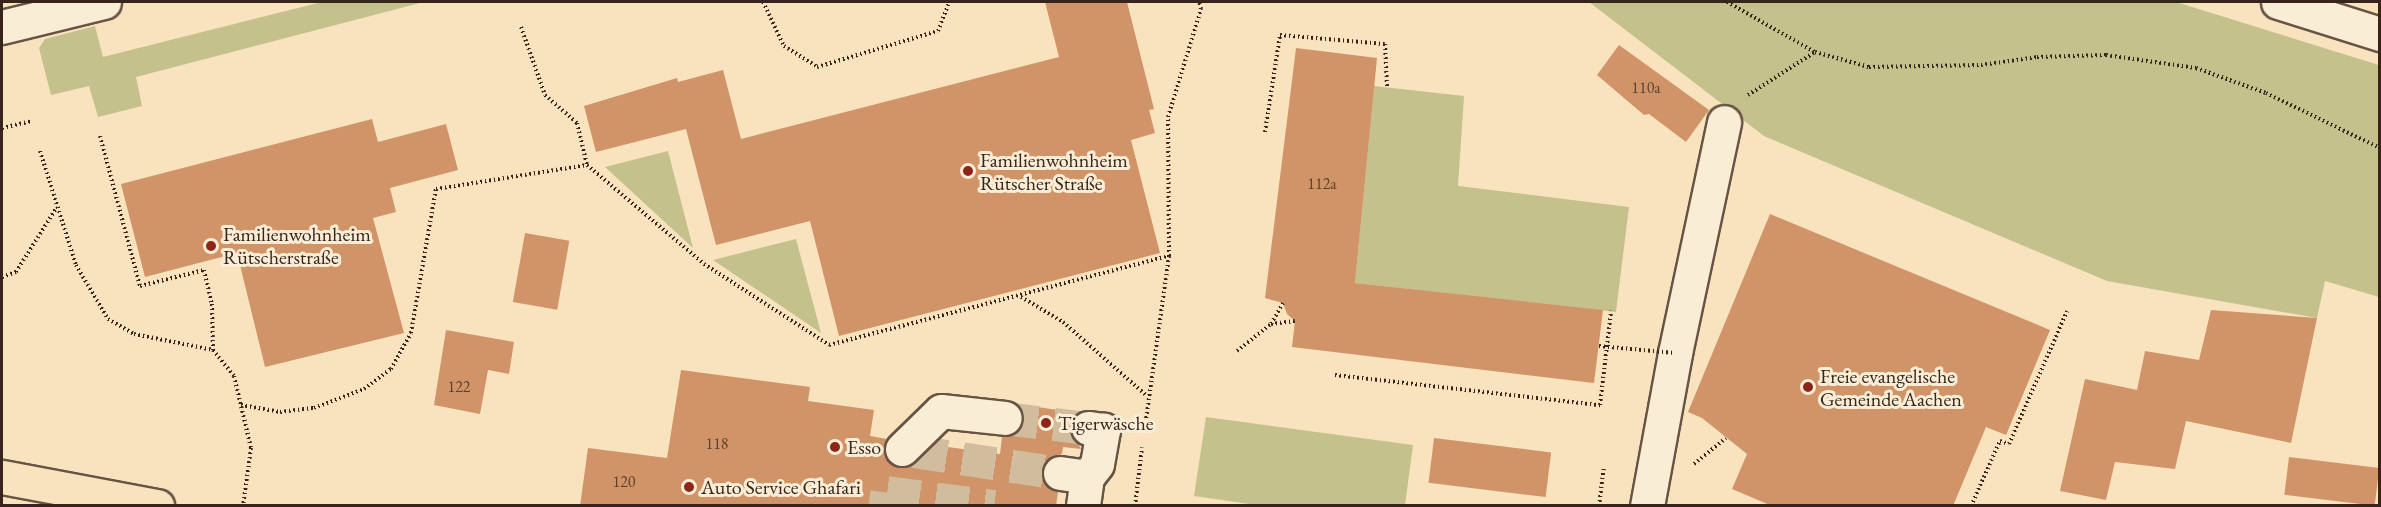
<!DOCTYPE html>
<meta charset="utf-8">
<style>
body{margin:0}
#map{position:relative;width:2381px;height:507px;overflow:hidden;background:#f8e3be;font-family:"EB Garamond",serif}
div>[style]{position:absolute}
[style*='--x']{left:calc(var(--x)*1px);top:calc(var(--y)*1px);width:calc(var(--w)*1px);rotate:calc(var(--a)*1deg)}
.green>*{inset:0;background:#c4c18d}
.building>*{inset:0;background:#d19468;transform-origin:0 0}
.minor-tunnel>*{height:33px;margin-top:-16.5px;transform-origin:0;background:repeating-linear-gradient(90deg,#d1bd9d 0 33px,transparent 0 49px)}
.path>*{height:4px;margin-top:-2px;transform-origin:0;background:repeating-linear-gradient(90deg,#37241b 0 1.5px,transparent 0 4.5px)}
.roads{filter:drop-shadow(2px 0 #675444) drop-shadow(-2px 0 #675444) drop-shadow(0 2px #675444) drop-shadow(0 -2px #675444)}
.minor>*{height:33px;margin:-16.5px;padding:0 16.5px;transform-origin:16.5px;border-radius:16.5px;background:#faedd5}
.major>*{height:33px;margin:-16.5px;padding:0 16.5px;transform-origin:16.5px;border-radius:16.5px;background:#f8e3be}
.path-bridge>*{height:4px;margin-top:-2px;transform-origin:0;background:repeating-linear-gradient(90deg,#37241b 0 1.5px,transparent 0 4.5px)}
.dots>*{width:16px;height:16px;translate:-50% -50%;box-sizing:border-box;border:3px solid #faedd5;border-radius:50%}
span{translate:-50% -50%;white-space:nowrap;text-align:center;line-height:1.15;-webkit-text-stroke:6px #faedd5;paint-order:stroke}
.number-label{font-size:16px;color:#5e402e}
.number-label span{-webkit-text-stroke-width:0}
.poi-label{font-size:20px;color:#37241b}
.left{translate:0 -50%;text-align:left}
.frame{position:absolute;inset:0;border:3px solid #37241b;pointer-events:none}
</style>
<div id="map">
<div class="green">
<div style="clip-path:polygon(322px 2px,424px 2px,136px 77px,142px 106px,98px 117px,89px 86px,51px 95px,39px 48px,45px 39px,95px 26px,103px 57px)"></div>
<div style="clip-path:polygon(1589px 2px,2176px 2px,2379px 65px,2379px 297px,2325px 281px,2317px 318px,2107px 281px,1764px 136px)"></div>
<div style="clip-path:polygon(1374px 86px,1464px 96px,1458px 186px,1629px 207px,1616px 312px,1355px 283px)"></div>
<div style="clip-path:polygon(668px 151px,693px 248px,605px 167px)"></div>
<div style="clip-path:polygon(796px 239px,821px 333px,713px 260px)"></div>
<div style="clip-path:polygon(1206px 417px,1413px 445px,1405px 505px,1263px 506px,1194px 496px)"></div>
</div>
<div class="building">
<div style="clip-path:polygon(1045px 2px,1127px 2px,1154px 109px,1149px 110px,1155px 133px,1131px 140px,1160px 253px,839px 336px,810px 221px,716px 245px,686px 129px,596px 152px,584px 106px,677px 78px,678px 82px,723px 70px,741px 139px,1059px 57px)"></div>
<div style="clip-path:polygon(1619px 45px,1709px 110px,1686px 142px,1649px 114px,1644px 115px,1597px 75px)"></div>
<div style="clip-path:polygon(1296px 48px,1377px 58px,1355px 283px,1603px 310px,1594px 383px,1292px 347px,1295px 321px,1287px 314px,1283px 303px,1265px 298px)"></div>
<div style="clip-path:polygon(372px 119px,378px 142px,446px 124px,458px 170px,390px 188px,396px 212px,373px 218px,404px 333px,265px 367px,237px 253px,145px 277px,121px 184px)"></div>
<div style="clip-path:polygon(1770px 214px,2050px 330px,2006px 435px,1986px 427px,1953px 506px,1772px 506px,1732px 489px,1747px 454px,1702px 418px,1688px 412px)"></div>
<div style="left:525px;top:233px;width:45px;height:70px;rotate:10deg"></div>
<div style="clip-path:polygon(2211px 310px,2317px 318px,2291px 443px,2186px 421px,2175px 469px,2115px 462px,2106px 500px,2060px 491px,2085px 379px,2137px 390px,2145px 351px,2199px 360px)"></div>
<div style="clip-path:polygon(446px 330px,514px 342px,509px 374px,488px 370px,480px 414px,434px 405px)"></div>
<div style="clip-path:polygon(681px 370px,810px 387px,808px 401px,874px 410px,870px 436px,887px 439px,884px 454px,897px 467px,915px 463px,933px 445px,1000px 454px,1002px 437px,1013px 435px,1023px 421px,1017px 404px,1078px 413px,1069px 426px,1081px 449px,1063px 447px,1062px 454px,1045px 462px,1042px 479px,1058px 492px,1056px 506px,580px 506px,588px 448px,667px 458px)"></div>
<div style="left:1434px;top:438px;width:118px;height:45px;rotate:7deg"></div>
<div style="left:2289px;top:457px;width:91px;height:38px;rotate:7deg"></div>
</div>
<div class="minor-tunnel">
<div style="--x:1005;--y:418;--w:84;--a:6.9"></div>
<div style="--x:914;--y:451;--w:148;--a:8.6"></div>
<div style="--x:885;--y:506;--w:14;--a:-82"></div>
<div style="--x:887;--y:492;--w:108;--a:7.5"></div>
</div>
<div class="path">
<div style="--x:763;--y:2;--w:49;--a:64.5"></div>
<div style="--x:784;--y:46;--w:39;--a:32"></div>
<div style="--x:817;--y:67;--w:126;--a:-16.6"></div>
<div style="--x:938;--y:31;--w:31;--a:-69"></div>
<div style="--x:1727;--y:2;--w:101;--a:29.6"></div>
<div style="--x:1815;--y:52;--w:56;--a:15.5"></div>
<div style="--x:1869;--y:67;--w:112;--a:-1"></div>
<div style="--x:1981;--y:65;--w:57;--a:-8.1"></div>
<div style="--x:2037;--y:57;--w:69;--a:-1.7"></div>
<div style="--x:2106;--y:55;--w:91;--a:8.2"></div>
<div style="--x:2196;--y:68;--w:74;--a:19.7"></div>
<div style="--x:2266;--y:93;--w:127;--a:25.8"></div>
<div style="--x:521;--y:27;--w:72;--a:70.6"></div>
<div style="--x:545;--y:95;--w:43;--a:41.2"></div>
<div style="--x:577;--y:123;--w:43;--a:76.6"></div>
<div style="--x:587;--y:165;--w:153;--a:40.2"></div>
<div style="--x:704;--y:264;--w:149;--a:32.9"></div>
<div style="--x:829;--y:345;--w:351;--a:-14.7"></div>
<div style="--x:1169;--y:256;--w:179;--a:98"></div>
<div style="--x:1748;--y:95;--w:80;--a:-32.7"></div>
<div style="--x:2;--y:128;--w:31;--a:-13"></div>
<div style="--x:1265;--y:132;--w:98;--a:-81.2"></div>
<div style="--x:1280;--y:35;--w:105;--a:4.9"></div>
<div style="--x:1385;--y:44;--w:43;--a:87.3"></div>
<div style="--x:100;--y:136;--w:155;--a:75.1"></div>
<div style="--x:140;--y:286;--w:66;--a:-14"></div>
<div style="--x:204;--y:270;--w:35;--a:77"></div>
<div style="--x:212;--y:304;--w:46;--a:88.8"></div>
<div style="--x:40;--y:151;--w:120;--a:72.5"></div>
<div style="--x:76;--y:265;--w:63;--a:59.3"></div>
<div style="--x:108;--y:319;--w:30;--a:30"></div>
<div style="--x:134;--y:334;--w:81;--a:11.4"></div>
<div style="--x:213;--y:350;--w:33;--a:51"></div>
<div style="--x:234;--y:376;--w:74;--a:76.7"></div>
<div style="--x:251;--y:448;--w:59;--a:97.9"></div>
<div style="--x:1169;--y:256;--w:139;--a:-90.4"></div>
<div style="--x:1168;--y:117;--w:113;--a:-73"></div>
<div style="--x:1201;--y:9;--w:7;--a:-106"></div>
<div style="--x:2;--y:277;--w:15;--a:-20"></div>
<div style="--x:16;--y:272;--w:77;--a:-57.8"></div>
<div style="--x:1021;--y:297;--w:49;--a:30.8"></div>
<div style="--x:1063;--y:322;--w:112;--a:41.4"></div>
<div style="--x:1283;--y:303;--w:24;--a:120"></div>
<div style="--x:1271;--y:324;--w:24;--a:-7"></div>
<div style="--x:1237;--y:351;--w:43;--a:-38.5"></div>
<div style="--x:1335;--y:375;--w:267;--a:6.5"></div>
<div style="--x:1600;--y:405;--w:95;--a:-83.3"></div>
<div style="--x:241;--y:405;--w:40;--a:10"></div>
<div style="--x:280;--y:412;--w:34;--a:-7"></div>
<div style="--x:314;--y:408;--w:53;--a:-20.8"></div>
<div style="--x:364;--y:389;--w:34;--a:-37"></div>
<div style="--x:391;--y:369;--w:41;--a:-60.9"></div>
<div style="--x:411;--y:333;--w:146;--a:-80.2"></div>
<div style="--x:436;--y:189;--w:153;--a:-9"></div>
<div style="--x:1694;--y:464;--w:41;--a:-39.1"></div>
<div style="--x:1135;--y:506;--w:59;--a:-83.2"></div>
<div style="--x:1599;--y:506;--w:39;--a:-83"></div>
<div style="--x:1971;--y:506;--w:71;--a:-66"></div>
<div style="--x:2000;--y:441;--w:9;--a:18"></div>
<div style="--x:2009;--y:444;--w:145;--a:-66.4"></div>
</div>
<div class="roads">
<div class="minor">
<div style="--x:2278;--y:2;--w:107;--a:17.4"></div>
<div style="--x:2;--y:27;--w:105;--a:-13.8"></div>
<div style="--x:902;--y:449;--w:54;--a:-44.3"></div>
<div style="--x:941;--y:411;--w:64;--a:6.2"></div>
<div style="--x:1060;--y:473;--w:27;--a:8"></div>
<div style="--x:1087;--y:477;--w:29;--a:98"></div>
<div style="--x:1087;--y:477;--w:16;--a:-52"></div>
<div style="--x:1097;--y:464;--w:35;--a:-80"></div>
<div style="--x:1103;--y:430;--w:15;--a:-172"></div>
<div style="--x:1647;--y:506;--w:156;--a:-79.6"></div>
<div style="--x:1675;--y:353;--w:236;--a:-78"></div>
</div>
<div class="major">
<div style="--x:2;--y:477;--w:158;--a:10.6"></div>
</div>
</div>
<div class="path-bridge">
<div style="--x:1599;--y:346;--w:76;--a:5.3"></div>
</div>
<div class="dots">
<div style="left:968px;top:171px;background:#8f2418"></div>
<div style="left:211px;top:246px;background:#8f2418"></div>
<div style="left:1808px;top:387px;background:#8f2418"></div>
<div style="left:1046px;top:423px;background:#8f2418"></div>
<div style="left:835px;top:447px;background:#8f2418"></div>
<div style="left:689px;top:487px;background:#8f2418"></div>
</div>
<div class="number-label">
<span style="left:1646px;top:88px">110a</span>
<span style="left:1322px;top:184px">112a</span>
<span style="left:459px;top:387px">122</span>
<span style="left:717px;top:444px">118</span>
<span style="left:624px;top:482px">120</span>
</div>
<div class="poi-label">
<span class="left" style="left:980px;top:172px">Familienwohnheim<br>Rütscher Straße</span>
<span class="left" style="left:223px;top:246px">Familienwohnheim<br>Rütscherstraße</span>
<span class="left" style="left:1820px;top:388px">Freie evangelische<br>Gemeinde Aachen</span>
<span class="left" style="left:1058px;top:423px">Tigerwäsche</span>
<span class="left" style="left:847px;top:447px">Esso</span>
<span class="left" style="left:701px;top:487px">Auto Service Ghafari</span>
</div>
<div class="frame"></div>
</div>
